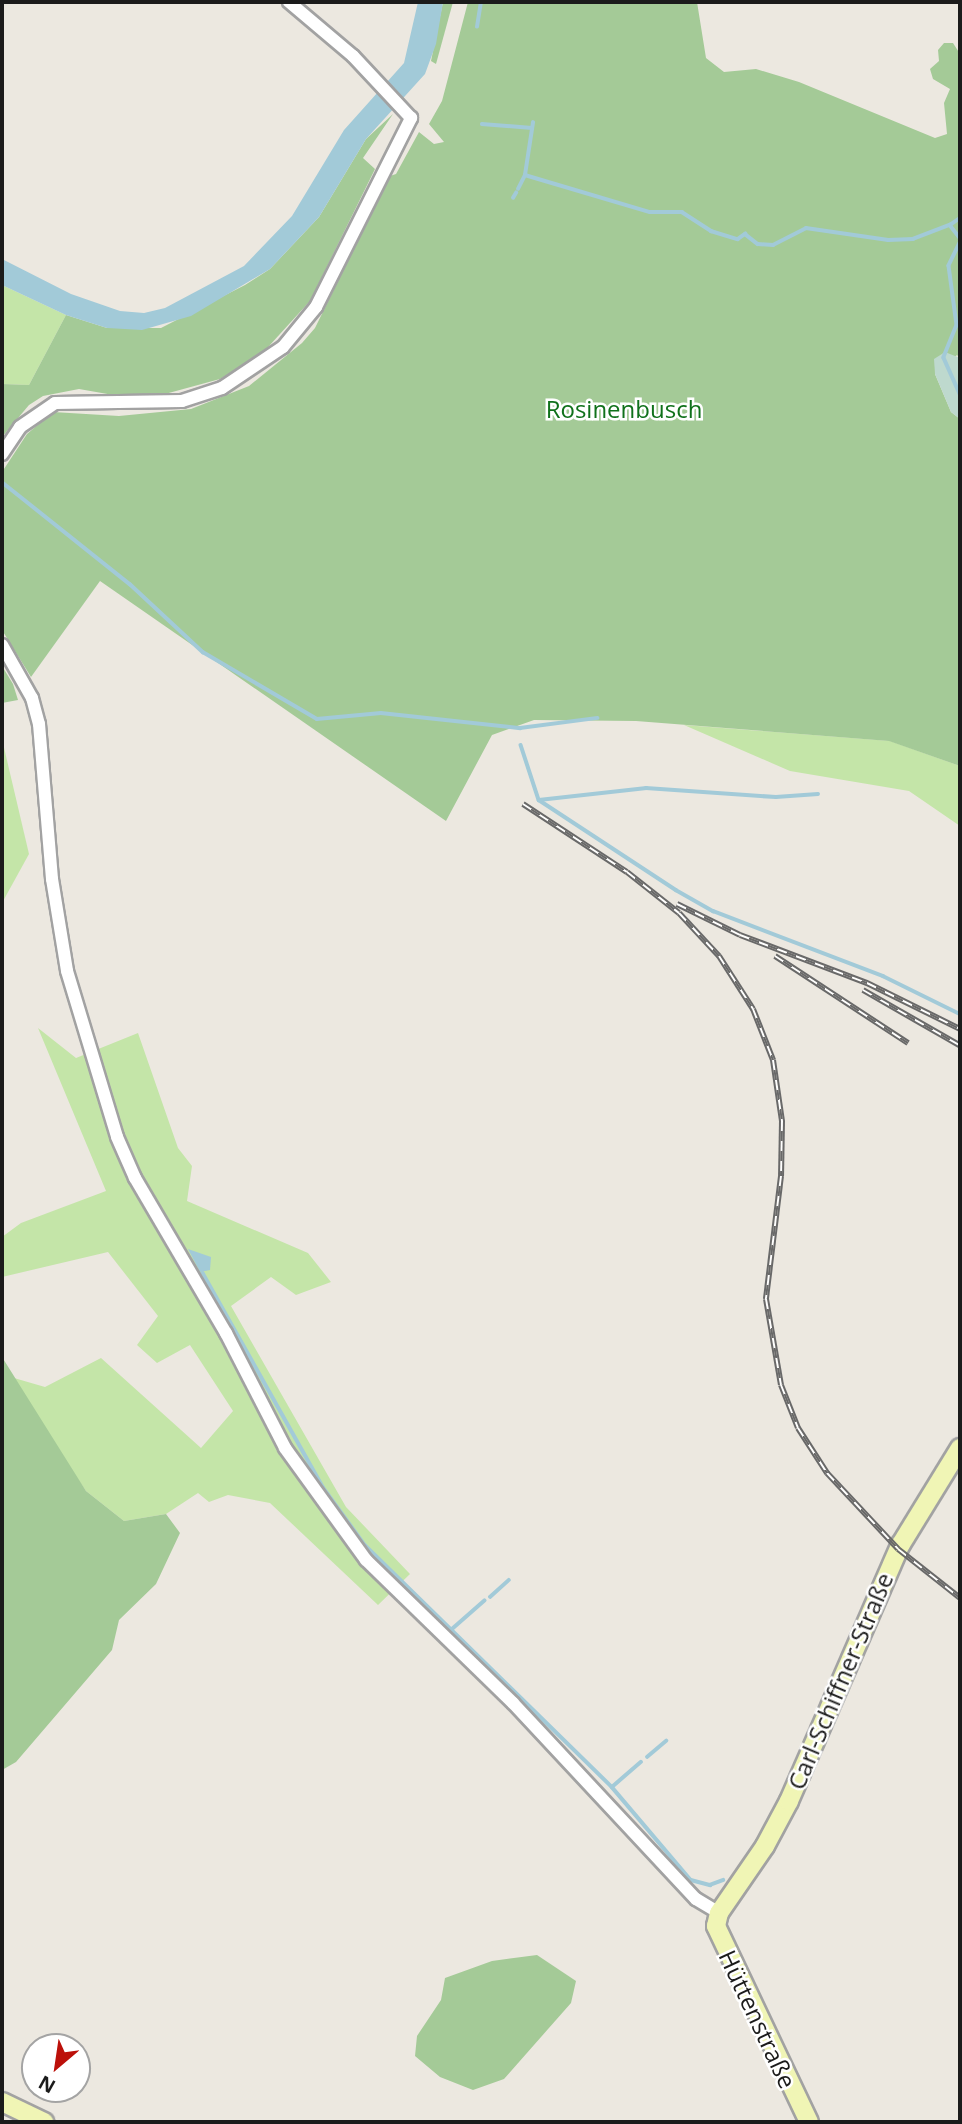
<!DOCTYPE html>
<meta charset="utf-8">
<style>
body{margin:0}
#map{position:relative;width:962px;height:2124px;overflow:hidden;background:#ece8e0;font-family:"Open Sans",sans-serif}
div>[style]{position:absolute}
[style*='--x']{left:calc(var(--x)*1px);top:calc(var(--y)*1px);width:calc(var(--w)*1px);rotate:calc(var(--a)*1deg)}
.grass>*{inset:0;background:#c4e5a8}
.forest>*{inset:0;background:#a4ca97}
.wetland>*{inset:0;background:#bed9ce}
.water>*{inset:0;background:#a2cad8}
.stream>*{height:3.5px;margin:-1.75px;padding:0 1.75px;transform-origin:1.75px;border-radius:1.75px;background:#a2cad8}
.roads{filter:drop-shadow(2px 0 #a2a2a2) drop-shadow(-2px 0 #a2a2a2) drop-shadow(0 2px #a2a2a2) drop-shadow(0 -2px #a2a2a2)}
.street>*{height:12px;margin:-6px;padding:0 6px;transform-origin:6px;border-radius:6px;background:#fff}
.secondary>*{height:18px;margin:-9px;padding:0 9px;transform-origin:9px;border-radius:9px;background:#f0f5b5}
.rail>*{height:6px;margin-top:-3px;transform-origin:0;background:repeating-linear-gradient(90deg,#fff 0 10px,#696969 0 20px);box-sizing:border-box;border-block:2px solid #696969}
span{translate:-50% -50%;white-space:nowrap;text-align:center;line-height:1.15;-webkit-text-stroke:5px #fff;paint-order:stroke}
.park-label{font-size:24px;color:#10711b}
.street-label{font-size:24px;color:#1b1b1b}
.frame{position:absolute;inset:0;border:4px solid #1b1b1b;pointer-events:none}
.north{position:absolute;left:21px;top:2033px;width:70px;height:70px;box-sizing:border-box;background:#fff;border:2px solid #a4a4a4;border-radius:50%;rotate:209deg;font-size:19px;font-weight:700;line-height:28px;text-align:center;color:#1b1b1b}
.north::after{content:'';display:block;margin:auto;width:24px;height:32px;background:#bc100a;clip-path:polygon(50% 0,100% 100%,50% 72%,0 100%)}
</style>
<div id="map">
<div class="grass">
<div style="clip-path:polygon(2px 285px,66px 315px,29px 385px,2px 384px)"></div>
<div style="clip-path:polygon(684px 725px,890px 741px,960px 766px,960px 826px,909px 791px,790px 771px)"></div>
<div style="clip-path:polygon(2px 739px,29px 854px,2px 903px)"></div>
<div style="clip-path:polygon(38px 1028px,76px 1058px,138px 1033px,178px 1148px,192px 1166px,187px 1201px,308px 1253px,331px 1282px,296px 1295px,271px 1277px,231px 1306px,346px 1507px,410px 1574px,378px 1605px,270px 1503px,228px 1495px,209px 1502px,198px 1493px,166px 1514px,124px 1521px,86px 1491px,40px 1424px,14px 1378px,45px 1387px,101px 1358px,201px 1448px,233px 1411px,190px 1345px,157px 1363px,137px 1345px,158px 1316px,108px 1252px,2px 1277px,2px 1237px,21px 1223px,106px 1191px)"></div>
</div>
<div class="forest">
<div style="clip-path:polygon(443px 2px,453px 2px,436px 64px,431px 61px)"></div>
<div style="clip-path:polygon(468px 2px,697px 2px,706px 58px,724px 72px,756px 69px,799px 82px,935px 138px,947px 134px,944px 103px,950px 89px,933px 79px,930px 69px,939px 61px,938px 50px,944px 43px,953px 43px,960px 54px,960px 358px,957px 355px,935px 374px,951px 412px,960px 419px,960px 766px,889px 741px,636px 721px,534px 720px,492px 735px,446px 821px,100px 581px,31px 677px,2px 630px,2px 472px,27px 434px,53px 412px,119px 416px,191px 409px,249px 386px,302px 343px,315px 328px,390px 176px,396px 174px,419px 132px,434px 144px,444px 142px,429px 124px,442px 101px)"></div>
<div style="clip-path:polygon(393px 114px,363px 158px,375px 169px,310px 301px,259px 357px,220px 379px,165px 394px,119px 396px,79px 389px,43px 396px,29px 405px,2px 437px,2px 384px,29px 385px,66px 315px,107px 328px,161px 328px,245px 285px,270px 269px,319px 217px,366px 139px)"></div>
<div style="clip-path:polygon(2px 666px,13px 684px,18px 700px,2px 703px)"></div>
<div style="clip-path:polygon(2px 1357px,86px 1491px,124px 1521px,166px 1514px,180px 1533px,156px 1584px,119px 1620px,112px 1650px,16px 1762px,2px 1770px)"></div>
<div style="clip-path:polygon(537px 1955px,576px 1981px,571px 2003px,504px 2079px,473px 2090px,440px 2077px,415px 2056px,417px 2036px,441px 2000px,445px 1978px,492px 1961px)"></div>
</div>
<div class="wetland">
<div style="clip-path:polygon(945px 352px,960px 358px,960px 419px,951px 412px,935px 374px,934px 359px)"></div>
</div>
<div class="water">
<div style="clip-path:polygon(418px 2px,443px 2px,436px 44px,425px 74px,366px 139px,319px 217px,270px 269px,191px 316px,142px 330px,107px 328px,66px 315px,2px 285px,2px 259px,71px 294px,120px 311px,144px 313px,165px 308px,244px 266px,292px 216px,344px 130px,404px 63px)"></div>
<div style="clip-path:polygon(188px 1249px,211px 1257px,210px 1270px,200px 1272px)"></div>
</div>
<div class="stream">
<div style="--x:477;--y:27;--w:25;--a:-81"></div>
<div style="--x:482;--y:124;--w:50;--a:4.6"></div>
<div style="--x:525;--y:175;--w:130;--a:16.5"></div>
<div style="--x:650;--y:212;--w:32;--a:0"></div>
<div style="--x:682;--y:212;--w:35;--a:33"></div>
<div style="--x:711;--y:231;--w:28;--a:17"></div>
<div style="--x:738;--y:239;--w:9;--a:-36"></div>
<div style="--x:745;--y:234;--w:16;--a:38"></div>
<div style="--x:758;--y:244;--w:15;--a:4"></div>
<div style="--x:773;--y:245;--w:37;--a:-27"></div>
<div style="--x:806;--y:228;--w:83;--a:8.3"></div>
<div style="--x:888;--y:240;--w:25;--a:-2"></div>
<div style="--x:913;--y:239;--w:40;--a:-21"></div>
<div style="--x:950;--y:225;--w:16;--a:52"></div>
<div style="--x:518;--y:189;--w:16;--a:-63"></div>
<div style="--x:525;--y:175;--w:53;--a:-81.3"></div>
<div style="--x:513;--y:198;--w:6;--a:-59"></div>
<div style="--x:950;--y:225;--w:12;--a:-35"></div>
<div style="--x:960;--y:243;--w:25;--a:116"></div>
<div style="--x:949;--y:266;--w:60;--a:82.3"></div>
<div style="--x:957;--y:325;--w:35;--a:112"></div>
<div style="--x:944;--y:358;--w:39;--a:66"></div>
<div style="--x:2;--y:482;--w:164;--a:38.6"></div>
<div style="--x:130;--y:584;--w:100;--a:43"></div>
<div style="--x:203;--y:652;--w:132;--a:30.4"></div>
<div style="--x:317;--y:719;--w:64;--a:-5.4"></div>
<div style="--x:381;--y:713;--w:140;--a:6.2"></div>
<div style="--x:520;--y:728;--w:78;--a:-7.4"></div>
<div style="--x:521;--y:745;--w:58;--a:71.9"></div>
<div style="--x:539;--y:800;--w:164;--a:33.3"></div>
<div style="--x:676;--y:890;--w:43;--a:29.6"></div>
<div style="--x:713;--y:911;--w:182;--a:20.9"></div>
<div style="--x:883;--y:976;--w:86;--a:26.3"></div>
<div style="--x:539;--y:800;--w:108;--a:-6.4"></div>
<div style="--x:646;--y:788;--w:130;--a:4"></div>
<div style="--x:776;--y:797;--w:42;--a:-4.1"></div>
<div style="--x:203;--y:1273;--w:245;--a:60.7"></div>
<div style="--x:323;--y:1487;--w:72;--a:54.1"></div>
<div style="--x:365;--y:1545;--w:346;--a:44.4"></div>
<div style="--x:612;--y:1787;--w:122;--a:49.7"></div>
<div style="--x:691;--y:1880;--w:20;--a:15"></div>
<div style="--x:710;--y:1885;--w:14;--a:-21"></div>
<div style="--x:490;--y:1597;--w:25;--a:-42"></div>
<div style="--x:452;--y:1629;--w:43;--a:-41.2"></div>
<div style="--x:647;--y:1757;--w:25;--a:-40"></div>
<div style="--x:612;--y:1787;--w:38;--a:-41"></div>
</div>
<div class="roads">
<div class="street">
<div style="--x:2;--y:454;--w:32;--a:-56"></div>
<div style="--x:20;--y:427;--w:42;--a:-34.4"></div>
<div style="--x:55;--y:403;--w:127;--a:-0.9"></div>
<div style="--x:182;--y:401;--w:42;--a:-18"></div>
<div style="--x:222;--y:388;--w:73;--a:-33.9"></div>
<div style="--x:283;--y:347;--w:52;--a:-50.5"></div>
<div style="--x:316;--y:307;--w:212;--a:-63.3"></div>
<div style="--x:411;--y:118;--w:85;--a:-133.1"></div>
<div style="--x:353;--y:56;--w:84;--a:-139.8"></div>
<div style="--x:2;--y:645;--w:61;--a:60.5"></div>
<div style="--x:32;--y:698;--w:27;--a:75"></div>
<div style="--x:39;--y:724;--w:156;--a:85.2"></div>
<div style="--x:52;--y:879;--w:93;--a:80.7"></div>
<div style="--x:67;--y:971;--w:173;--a:73.2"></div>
<div style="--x:117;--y:1137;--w:45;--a:66.3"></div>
<div style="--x:135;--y:1178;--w:180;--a:59.6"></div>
<div style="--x:226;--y:1333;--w:129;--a:62.8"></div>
<div style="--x:285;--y:1448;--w:138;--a:54.1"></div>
<div style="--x:366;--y:1560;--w:205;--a:44.2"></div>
<div style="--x:513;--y:1703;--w:268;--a:47"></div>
<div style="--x:696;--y:1899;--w:27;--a:31"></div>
</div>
<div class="secondary">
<div style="--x:2;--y:2102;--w:47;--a:25.5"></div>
<div style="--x:809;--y:2122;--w:217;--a:-115.4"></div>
<div style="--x:716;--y:1926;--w:13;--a:-77"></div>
<div style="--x:719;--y:1913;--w:81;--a:-55.5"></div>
<div style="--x:765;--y:1846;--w:51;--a:-61.9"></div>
<div style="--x:789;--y:1801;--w:280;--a:-66.5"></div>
<div style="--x:901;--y:1544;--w:113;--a:-58.4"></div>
</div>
</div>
<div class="rail">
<div style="--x:523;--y:804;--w:124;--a:33.2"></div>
<div style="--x:627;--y:872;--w:66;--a:38.3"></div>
<div style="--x:679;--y:913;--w:59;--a:47.1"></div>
<div style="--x:719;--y:956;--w:63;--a:57.3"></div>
<div style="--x:753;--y:1009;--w:55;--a:68.6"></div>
<div style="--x:773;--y:1060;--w:62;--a:81.6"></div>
<div style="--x:782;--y:1121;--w:55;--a:91"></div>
<div style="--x:781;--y:1176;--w:124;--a:97"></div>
<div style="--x:766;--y:1299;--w:87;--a:80.1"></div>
<div style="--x:781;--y:1385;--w:46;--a:68.4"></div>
<div style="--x:798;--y:1428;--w:54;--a:57.2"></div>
<div style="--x:827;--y:1473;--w:104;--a:46.9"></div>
<div style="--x:898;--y:1549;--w:79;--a:38.3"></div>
<div style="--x:677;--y:904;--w:70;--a:26.2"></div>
<div style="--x:740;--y:935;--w:136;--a:20.7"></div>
<div style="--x:867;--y:983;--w:104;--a:26.3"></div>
<div style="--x:775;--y:956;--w:159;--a:33.2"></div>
<div style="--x:863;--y:990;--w:111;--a:29.8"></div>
</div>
<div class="park-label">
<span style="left:624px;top:409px">Rosinenbusch</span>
</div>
<div class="street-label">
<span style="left:840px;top:1681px;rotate:-67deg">Carl-Schiffner-Straße</span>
<span style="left:758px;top:2019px;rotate:65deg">Hüttenstraße</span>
</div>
<div class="frame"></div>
<div class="north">N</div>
</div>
